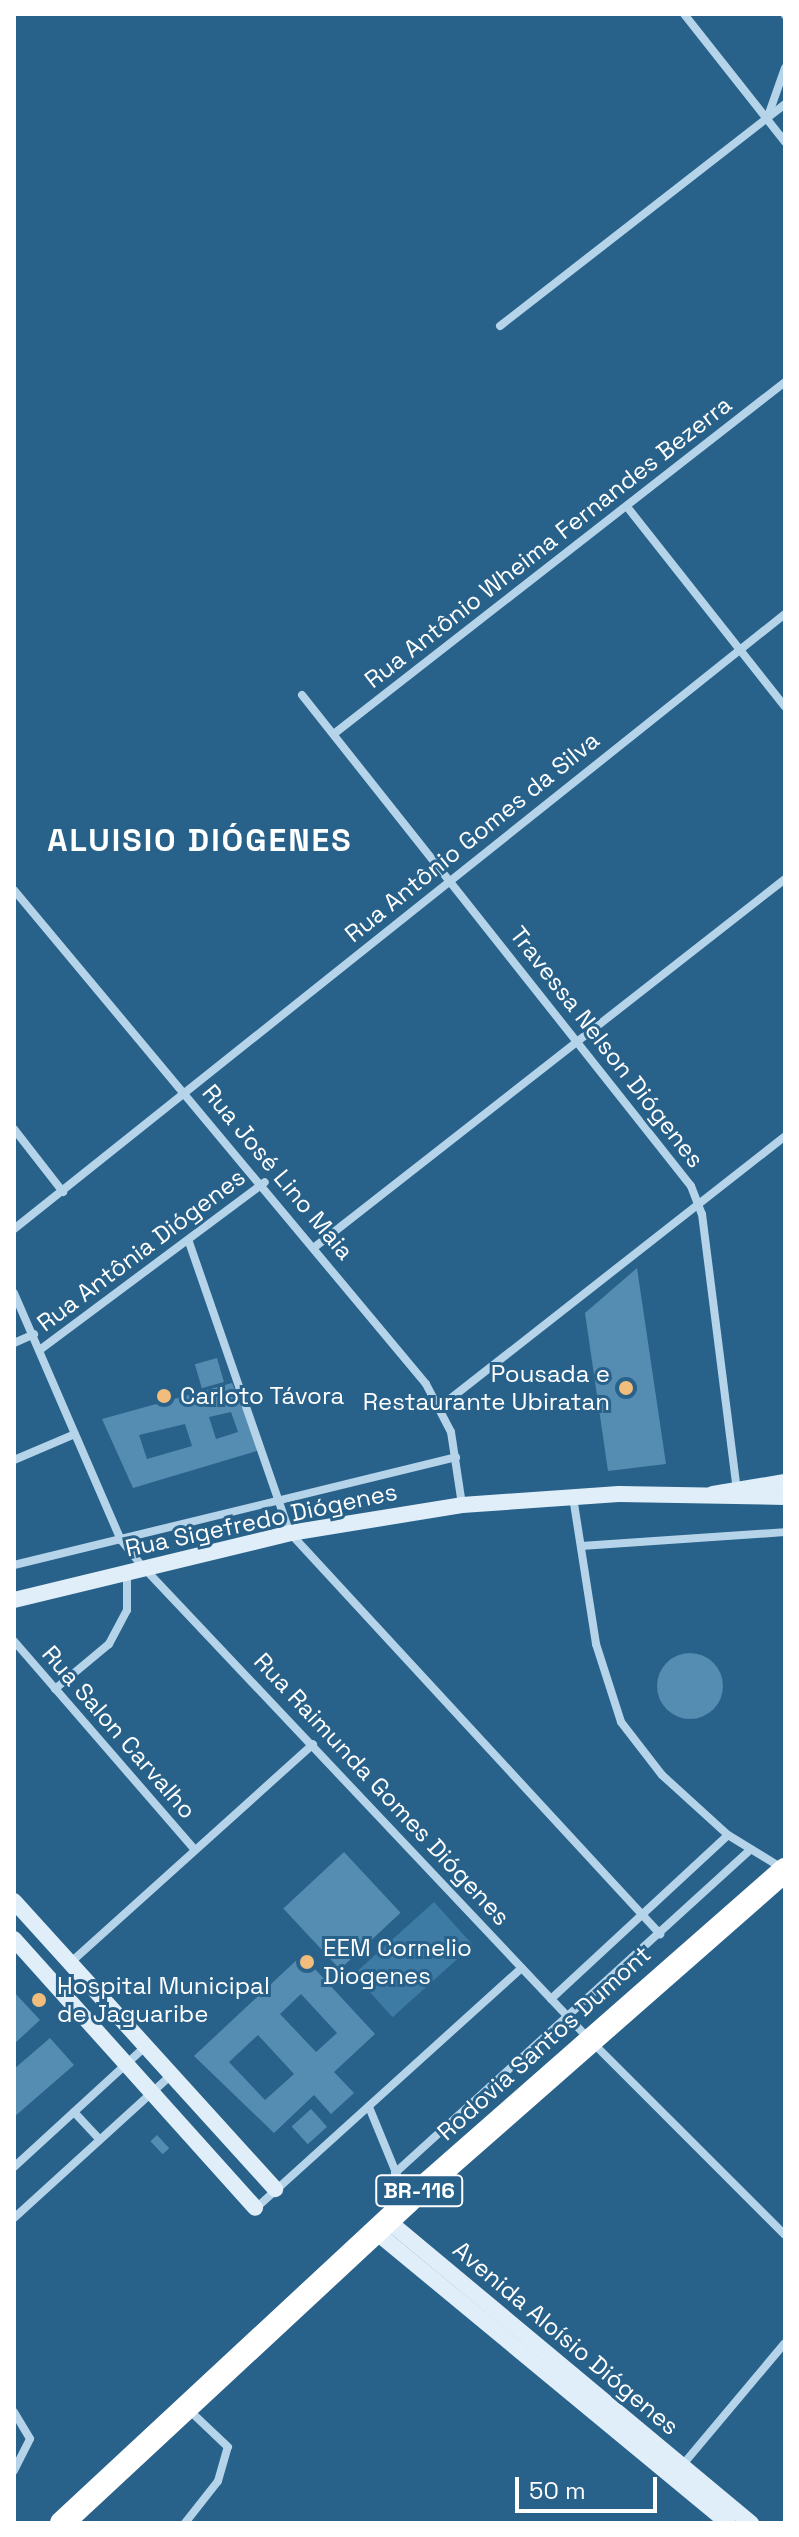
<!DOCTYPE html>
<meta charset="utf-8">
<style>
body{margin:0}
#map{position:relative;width:799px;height:2537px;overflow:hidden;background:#286189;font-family:"Space Grotesk",sans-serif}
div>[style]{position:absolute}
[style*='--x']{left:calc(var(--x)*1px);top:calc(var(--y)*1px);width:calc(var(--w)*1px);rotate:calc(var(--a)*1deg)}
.green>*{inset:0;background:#3d7ba5;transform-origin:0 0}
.building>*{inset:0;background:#558cb2;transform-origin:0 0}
.round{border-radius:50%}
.street>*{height:8px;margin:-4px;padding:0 4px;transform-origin:4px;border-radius:4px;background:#b5d4e9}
.secondary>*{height:16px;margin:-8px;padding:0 8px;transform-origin:8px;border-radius:8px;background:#dfeef8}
.highway>*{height:24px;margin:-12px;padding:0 12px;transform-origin:12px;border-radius:12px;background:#fff}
.dots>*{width:22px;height:22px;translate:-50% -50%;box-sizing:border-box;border:4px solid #286189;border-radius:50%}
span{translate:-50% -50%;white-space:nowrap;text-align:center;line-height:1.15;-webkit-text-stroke:6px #286189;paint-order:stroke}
.shield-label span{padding:2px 6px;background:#286189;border:2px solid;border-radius:6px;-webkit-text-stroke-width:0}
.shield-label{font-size:22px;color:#fff;font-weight:700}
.street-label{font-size:24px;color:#fff}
.poi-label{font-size:24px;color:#fff}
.right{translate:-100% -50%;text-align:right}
.left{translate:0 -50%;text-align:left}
.district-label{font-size:32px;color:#fff;font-weight:700;letter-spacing:2px}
.frame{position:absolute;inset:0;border:16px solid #fff;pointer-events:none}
.scale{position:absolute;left:515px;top:2477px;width:142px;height:36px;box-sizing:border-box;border:4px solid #fff;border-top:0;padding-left:10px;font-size:24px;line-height:28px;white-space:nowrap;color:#fff;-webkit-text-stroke:6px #286189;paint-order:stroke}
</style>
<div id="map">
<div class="green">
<div style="left:434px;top:1902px;width:58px;height:108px;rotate:48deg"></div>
</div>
<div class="building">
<div style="clip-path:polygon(637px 1268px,666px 1464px,608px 1471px,585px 1313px)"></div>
<div style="left:217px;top:1358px;width:25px;height:23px;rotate:74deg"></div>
<div style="clip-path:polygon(evenodd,232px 1383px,260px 1450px,133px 1488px,102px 1419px,232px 1383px,231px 1412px,238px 1432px,216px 1439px,209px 1417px,231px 1412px,232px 1383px,185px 1424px,192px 1446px,147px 1459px,139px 1435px,185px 1424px)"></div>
<div class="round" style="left:657px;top:1653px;width:66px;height:66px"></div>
<div style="left:344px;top:1852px;width:83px;height:83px;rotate:47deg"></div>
<div style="clip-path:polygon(evenodd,302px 1955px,375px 2034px,334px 2072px,354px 2093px,331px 2114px,314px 2095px,274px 2133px,194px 2056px,302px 1955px,301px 1994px,337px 2033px,316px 2052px,280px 2014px,301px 1994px,302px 1955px,258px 2035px,294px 2074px,265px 2100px,229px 2062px,258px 2035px)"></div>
<div style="clip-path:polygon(14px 1992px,40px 2020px,14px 2044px)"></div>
<div style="clip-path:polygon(50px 2038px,74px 2065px,14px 2117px,14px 2069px)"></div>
<div style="left:311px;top:2109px;width:24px;height:26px;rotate:48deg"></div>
<div style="left:157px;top:2135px;width:18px;height:9px;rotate:47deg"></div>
</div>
<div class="street">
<div style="--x:684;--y:14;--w:163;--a:51.7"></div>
<div style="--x:785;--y:14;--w:1;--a:90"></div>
<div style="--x:768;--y:116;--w:51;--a:-70.5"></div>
<div style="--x:500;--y:326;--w:361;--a:-37.9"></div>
<div style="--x:628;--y:508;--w:253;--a:51.7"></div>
<div style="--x:302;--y:695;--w:626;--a:51.61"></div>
<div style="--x:691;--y:1186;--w:30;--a:69"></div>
<div style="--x:702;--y:1214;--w:278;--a:82.8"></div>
<div style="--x:335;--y:733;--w:571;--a:-37.95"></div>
<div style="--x:14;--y:890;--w:643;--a:50.17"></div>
<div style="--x:426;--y:1384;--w:54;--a:62.5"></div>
<div style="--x:451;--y:1432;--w:74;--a:81.4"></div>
<div style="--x:14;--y:1129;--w:80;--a:52.1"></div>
<div style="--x:14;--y:1229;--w:986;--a:-38.58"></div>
<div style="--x:189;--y:1242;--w:308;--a:70.9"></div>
<div style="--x:290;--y:1533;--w:546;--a:47.3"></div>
<div style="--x:316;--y:1246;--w:596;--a:-38.04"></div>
<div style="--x:14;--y:1293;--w:269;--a:66.6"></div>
<div style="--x:121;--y:1540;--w:36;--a:51"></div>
<div style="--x:144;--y:1568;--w:648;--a:46.63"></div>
<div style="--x:589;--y:2039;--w:277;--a:45"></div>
<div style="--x:14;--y:1343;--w:22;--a:-24"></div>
<div style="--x:41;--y:1349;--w:279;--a:-36.7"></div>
<div style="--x:441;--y:1406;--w:437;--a:-38.1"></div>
<div style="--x:14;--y:1460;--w:66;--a:-23.1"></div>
<div style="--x:573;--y:1497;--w:149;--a:81.1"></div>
<div style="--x:596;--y:1644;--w:82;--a:72.2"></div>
<div style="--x:621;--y:1722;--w:67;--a:52.3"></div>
<div style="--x:662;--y:1775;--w:89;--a:42.3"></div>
<div style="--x:728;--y:1835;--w:63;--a:31.4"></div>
<div style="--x:581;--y:1546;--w:204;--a:-3.9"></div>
<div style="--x:14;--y:1565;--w:455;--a:-13.7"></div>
<div style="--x:14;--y:1641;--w:275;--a:49.1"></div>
<div style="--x:55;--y:1689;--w:70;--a:-39.8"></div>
<div style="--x:109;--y:1644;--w:38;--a:-62"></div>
<div style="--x:127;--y:1610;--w:38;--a:-90"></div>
<div style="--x:70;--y:1963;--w:327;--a:-42"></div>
<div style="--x:551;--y:1999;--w:241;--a:-42.8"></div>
<div style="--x:369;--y:2107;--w:100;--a:67.6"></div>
<div style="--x:74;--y:2112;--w:38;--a:47"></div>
<div style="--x:14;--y:2167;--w:179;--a:-42.5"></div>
<div style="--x:395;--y:2173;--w:481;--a:-42.3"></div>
<div style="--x:256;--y:2208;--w:358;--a:-42.1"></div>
<div style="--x:14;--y:2218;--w:214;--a:-42.3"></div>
<div style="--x:14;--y:2412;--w:31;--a:59"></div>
<div style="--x:30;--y:2439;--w:36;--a:117"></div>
<div style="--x:680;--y:2468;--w:163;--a:-50"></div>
<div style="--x:185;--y:2523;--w:53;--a:-51.8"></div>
<div style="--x:218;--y:2481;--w:35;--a:-74"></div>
<div style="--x:228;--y:2447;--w:54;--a:-136.5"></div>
</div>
<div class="secondary">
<div style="--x:713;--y:1494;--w:73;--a:-9.5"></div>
<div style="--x:14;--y:1600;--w:284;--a:-13.6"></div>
<div style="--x:290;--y:1533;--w:174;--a:-9.2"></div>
<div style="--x:462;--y:1505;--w:157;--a:-4"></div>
<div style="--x:619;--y:1494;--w:166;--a:1"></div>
<div style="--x:14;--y:1901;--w:389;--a:47.8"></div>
<div style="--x:14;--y:1939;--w:361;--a:48.1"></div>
<div style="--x:387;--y:2220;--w:474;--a:39.8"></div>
<div style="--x:375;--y:2231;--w:458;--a:39.6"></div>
</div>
<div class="highway">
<div style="--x:62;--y:2523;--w:473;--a:-42.9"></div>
<div style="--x:408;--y:2201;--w:502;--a:-41.28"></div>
</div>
<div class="dots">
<div style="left:626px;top:1388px;background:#f0bd7c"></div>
<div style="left:164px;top:1396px;background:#f0bd7c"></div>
<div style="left:307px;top:1962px;background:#f0bd7c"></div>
<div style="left:39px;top:2000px;background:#f0bd7c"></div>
</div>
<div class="shield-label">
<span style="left:419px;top:2191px">BR-116</span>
</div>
<div class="street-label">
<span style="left:548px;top:542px;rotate:-38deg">Rua Antônio Wheima Fernandes Bezerra</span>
<span style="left:472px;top:837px;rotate:-39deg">Rua Antônio Gomes da Silva</span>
<span style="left:607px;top:1047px;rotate:52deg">Travessa Nelson Diógenes</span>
<span style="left:278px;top:1172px;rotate:50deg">Rua José Lino Maia</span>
<span style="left:141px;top:1250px;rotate:-37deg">Rua Antônia Diógenes</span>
<span style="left:261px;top:1520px;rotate:-12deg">Rua Sigefredo Diógenes</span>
<span style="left:119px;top:1732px;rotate:49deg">Rua Salon Carvalho</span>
<span style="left:382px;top:1789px;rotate:47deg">Rua Raimunda Gomes Diógenes</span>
<span style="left:544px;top:2043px;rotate:-42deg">Rodovia Santos Dumont</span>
<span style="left:566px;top:2338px;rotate:40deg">Avenida Aloísio Diógenes</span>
</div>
<div class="poi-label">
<span class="right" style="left:610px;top:1388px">Pousada e<br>Restaurante Ubiratan</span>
<span class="left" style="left:180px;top:1396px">Carloto Távora</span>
<span class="left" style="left:323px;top:1962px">EEM Cornelio<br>Diogenes</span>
<span class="left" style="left:57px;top:2000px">Hospital Municipal<br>de Jaguaribe</span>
</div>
<div class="district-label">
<span style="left:200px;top:840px">ALUISIO DIÓGENES</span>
</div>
<div class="frame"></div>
<div class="scale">50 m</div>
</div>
